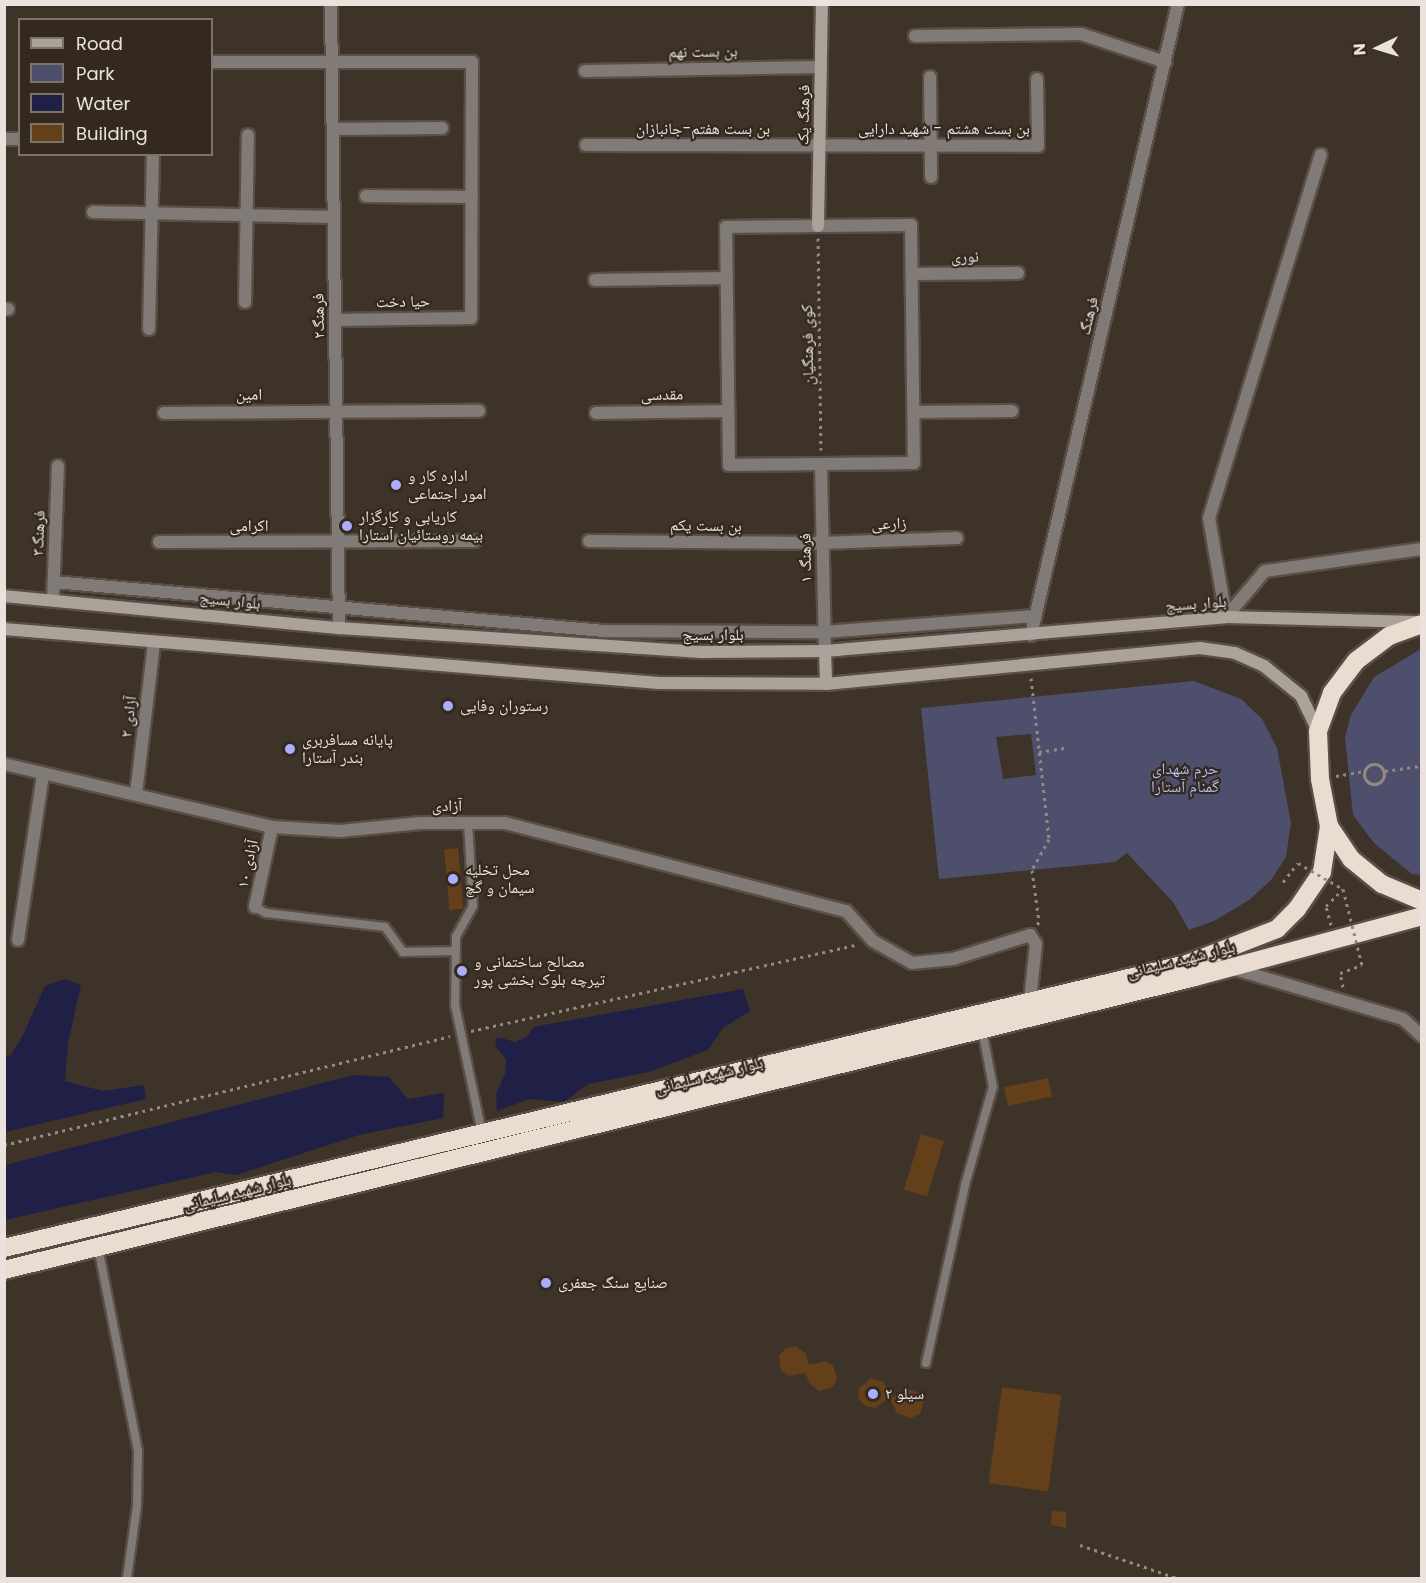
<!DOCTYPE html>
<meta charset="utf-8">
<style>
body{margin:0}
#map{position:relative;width:1426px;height:1583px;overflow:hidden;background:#3d3329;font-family:Poppins,"Noto Naskh Arabic",sans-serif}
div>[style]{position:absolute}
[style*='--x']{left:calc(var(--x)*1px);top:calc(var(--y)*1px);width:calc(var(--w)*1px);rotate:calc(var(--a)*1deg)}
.green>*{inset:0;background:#4d4f6d}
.water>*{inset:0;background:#201f46}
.building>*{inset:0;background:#63401a;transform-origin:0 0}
.path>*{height:3px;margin-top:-1.5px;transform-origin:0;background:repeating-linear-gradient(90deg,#928981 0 3px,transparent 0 7.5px)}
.path>.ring{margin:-1.5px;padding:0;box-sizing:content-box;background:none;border:3px solid #928981;border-radius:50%}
.roads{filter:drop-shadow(2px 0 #594f46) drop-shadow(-2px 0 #594f46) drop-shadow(0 2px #594f46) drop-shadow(0 -2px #594f46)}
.lane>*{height:8px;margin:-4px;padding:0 4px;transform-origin:4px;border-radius:4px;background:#807b76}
.street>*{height:12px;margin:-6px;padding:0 6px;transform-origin:6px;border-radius:6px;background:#807b76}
.secondary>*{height:12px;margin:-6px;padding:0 6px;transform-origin:6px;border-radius:6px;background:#aba29a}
.highway>*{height:18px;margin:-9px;padding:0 9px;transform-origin:9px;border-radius:9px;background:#e9dcd0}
.path-bridge>*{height:3px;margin-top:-1.5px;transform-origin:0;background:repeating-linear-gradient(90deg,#928981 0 3px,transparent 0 7.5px)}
.dots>*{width:16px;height:16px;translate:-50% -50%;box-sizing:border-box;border:3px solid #33291f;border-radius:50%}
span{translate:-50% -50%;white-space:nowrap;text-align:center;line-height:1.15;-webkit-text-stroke:4.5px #33291f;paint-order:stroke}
.street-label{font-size:16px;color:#eae3dd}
.poi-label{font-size:16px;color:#eae3dd}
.left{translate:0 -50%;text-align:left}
.park-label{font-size:16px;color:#b7bcf5}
.frame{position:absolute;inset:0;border:6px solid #eae3dd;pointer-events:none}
.legend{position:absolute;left:18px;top:18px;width:195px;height:138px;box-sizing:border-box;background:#33291f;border:2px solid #7c736b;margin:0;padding:8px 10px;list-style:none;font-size:18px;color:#eae3dd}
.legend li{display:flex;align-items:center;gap:12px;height:30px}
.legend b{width:30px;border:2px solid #7c736b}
.north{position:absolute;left:1348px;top:18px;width:60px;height:60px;-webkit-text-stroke:4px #33291f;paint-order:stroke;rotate:266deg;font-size:16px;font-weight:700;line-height:24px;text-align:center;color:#eae3dd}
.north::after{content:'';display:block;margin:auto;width:21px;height:27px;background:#eae3dd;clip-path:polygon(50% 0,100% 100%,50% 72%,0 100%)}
</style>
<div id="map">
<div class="green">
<div style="clip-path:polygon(1421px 649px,1421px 875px,1412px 874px,1374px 843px,1353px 815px,1345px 737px,1351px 715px,1374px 677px)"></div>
<div style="clip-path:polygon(evenodd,1194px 681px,1241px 699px,1262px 719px,1277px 748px,1291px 823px,1286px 857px,1271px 880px,1249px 900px,1214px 921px,1189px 930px,1173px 902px,1127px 853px,1115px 862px,939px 879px,921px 708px,1194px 681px,1031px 734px,1036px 775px,1003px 779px,996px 737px,1031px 734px)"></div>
</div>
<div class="water">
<div style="clip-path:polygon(65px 979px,81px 985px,68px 1043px,65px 1081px,103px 1091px,144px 1085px,146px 1099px,5px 1132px,5px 1056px,11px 1055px,23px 1035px,45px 986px)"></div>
<div style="clip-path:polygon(743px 989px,750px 1011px,723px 1028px,708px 1050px,649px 1072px,588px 1084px,564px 1102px,529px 1099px,497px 1111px,496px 1094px,505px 1074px,506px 1059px,495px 1046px,497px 1037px,515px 1042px,527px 1037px,533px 1027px)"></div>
<div style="clip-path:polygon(354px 1075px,389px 1077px,408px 1099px,444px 1093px,443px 1118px,359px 1135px,236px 1175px,216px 1172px,5px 1220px,5px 1165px)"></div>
</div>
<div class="building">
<div style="left:458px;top:848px;width:61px;height:14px;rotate:85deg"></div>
<div style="left:1048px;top:1078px;width:19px;height:45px;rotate:78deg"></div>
<div style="left:921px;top:1134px;width:24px;height:58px;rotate:17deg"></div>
<div style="clip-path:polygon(795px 1346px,806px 1354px,809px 1365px,825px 1361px,833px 1365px,837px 1378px,833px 1387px,819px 1391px,811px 1385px,805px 1373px,789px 1376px,781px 1370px,779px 1356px,786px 1348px)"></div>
<div style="clip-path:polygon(871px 1378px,883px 1382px,893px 1396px,875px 1408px,865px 1406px,858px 1398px,859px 1388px)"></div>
<div style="left:1002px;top:1387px;width:60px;height:97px;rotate:8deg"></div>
<div style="clip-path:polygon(907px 1389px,920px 1393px,924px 1401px,920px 1414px,911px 1418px,897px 1413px,890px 1399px)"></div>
<div style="clip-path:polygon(1052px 1511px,1066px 1512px,1066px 1528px,1051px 1525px)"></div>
</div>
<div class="path">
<div style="--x:818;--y:238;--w:212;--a:89.2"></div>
<div style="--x:1031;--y:678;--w:162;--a:83.6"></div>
<div style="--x:1049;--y:839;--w:35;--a:119"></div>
<div style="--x:1032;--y:870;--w:52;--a:82.3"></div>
<div style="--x:1039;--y:922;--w:5;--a:127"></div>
<div style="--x:1039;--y:752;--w:30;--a:-9"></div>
<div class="ring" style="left:1364px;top:764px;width:17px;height:17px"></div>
<div style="--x:1385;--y:771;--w:37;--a:-8"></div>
<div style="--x:1336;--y:776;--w:28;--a:-10"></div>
<div style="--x:1283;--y:882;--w:24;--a:-52"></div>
<div style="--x:1331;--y:925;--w:20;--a:-105"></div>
<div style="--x:1326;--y:906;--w:24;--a:-45"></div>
<div style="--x:1343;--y:987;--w:14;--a:-102"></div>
<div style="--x:1340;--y:973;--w:23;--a:-20"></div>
<div style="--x:471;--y:1031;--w:395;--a:-12.6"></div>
<div style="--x:4;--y:1145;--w:459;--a:-13.7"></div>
<div style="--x:1080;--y:1545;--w:102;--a:18.8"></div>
</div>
<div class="roads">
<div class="lane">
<div style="--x:468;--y:823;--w:83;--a:86.6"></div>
<div style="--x:473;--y:906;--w:35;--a:119"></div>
<div style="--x:456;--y:937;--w:68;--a:90.8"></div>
<div style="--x:455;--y:1005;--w:131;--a:78.1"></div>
<div style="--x:255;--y:907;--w:13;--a:29"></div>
<div style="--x:266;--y:913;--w:120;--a:6.7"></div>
<div style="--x:385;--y:927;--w:31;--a:54"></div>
<div style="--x:403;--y:952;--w:53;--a:-1.1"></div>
<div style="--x:98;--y:1247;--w:208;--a:78.9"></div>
<div style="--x:138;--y:1451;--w:55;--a:91"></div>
<div style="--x:137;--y:1506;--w:73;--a:97.9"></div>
<div style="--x:926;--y:1363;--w:182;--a:-77.6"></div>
<div style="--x:965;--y:1185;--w:102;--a:-74.1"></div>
<div style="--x:993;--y:1087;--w:59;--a:-100.7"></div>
</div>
<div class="street">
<div style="--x:331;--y:4;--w:624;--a:89.27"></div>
<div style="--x:915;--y:36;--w:166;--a:-0.7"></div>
<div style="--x:1081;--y:34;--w:89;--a:18.4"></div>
<div style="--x:212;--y:62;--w:260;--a:0"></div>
<div style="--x:472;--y:62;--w:256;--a:90.2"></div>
<div style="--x:471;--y:318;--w:136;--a:179.2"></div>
<div style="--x:585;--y:71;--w:236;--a:-1"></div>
<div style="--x:930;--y:77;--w:100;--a:89.4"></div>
<div style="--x:333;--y:129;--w:109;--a:-0.5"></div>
<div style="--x:4;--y:139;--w:16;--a:0"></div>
<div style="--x:586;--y:145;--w:452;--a:0.1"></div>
<div style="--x:1038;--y:146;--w:67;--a:-90.9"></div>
<div style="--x:366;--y:196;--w:106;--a:0.5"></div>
<div style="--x:93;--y:212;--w:241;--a:1.2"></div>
<div style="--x:911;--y:225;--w:238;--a:89.3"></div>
<div style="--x:914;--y:463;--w:185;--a:179.4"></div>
<div style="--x:729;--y:465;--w:238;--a:-90.7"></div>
<div style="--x:726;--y:227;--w:185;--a:-0.6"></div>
<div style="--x:912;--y:274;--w:106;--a:-0.5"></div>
<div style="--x:595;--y:280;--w:132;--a:-0.9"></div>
<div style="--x:245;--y:302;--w:167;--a:-89"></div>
<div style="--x:4;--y:309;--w:4;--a:0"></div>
<div style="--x:149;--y:329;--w:175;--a:-88.7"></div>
<div style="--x:914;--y:412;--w:98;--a:-0.6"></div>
<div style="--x:164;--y:413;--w:315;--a:-0.4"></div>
<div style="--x:596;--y:413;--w:132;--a:-0.9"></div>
<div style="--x:821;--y:464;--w:187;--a:88.8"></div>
<div style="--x:589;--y:541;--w:233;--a:0.5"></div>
<div style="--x:822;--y:543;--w:135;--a:-2.1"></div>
<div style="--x:159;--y:542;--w:316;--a:-0.2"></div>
<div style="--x:54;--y:582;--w:552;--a:5.09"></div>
<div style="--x:604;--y:631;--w:220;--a:0.3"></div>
<div style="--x:824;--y:632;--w:212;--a:-4.3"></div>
<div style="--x:53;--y:600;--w:134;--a:-87.9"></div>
<div style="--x:1226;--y:617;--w:100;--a:-99.7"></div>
<div style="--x:1209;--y:518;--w:380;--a:-72.9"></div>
<div style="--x:1226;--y:617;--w:60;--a:-49.7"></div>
<div style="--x:1265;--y:571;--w:159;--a:-8"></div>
<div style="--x:1031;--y:635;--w:648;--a:-76.89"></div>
<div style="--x:4;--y:764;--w:275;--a:13.2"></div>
<div style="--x:272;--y:827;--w:68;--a:3.4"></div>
<div style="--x:340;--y:831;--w:81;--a:-5.6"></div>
<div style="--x:421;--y:823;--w:84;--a:0"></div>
<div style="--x:505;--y:823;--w:352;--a:14.5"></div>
<div style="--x:846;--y:911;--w:40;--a:48"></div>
<div style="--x:873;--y:941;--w:45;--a:29.4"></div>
<div style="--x:912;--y:963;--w:41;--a:-5.6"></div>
<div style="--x:953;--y:959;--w:81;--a:-17.3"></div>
<div style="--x:1030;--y:935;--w:11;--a:56"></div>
<div style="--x:1036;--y:944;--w:56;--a:96.1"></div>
<div style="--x:136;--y:794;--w:152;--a:-83.2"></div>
<div style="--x:255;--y:907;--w:82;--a:-78"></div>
<div style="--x:18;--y:940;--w:167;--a:-81.4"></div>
<div style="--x:1231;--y:968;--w:179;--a:16.5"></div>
<div style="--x:1403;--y:1019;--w:25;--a:42"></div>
</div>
<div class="secondary">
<div style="--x:818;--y:226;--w:222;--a:-89"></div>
<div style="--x:4;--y:596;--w:337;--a:5.5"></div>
<div style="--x:339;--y:628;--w:363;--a:3.8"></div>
<div style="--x:701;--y:652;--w:124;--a:-0.5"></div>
<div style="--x:825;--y:651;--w:402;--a:-4.8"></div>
<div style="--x:1226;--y:617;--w:191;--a:1.5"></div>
<div style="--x:4;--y:629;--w:657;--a:4.71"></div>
<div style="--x:659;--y:683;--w:167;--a:0.3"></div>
<div style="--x:826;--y:684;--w:376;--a:-5.5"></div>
<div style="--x:1200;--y:648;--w:35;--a:8"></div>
<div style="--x:1235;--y:653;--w:32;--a:24"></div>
<div style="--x:1264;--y:666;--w:48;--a:39"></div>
<div style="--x:1301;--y:696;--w:39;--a:64"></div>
<div style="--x:825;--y:651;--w:33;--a:88"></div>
</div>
<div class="highway">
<div style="--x:1422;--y:624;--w:35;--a:160"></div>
<div style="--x:1389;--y:636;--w:41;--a:142.9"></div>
<div style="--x:1356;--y:661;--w:40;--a:127"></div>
<div style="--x:1332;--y:693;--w:40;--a:110.2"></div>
<div style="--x:1318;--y:731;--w:48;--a:87.6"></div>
<div style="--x:1320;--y:779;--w:48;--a:79.2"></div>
<div style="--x:1329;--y:826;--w:40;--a:56"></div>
<div style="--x:1351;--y:859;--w:40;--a:39"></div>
<div style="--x:1382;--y:884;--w:43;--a:23"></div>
<div style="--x:4;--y:1248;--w:1217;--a:-13.5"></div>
<div style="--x:1187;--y:964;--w:97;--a:-21.3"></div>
<div style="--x:1277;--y:929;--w:28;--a:-45"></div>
<div style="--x:1297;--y:909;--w:45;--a:-56"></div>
<div style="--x:1322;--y:872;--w:47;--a:-81.3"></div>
<div style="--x:4;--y:1270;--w:1227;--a:-13.82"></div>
<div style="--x:1195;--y:977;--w:235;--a:-15"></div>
</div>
</div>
<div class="path-bridge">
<div style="--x:1298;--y:863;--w:52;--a:30"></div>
<div style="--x:1343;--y:889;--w:78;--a:76"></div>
</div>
<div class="dots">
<div style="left:396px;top:485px;background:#abaffb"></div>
<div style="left:347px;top:526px;background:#abaffb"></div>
<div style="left:448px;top:706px;background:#abaffb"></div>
<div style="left:290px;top:749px;background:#abaffb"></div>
<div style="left:453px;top:879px;background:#abaffb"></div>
<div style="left:462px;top:971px;background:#abaffb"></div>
<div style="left:546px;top:1283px;background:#abaffb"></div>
<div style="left:873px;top:1394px;background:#abaffb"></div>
</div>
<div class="street-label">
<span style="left:703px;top:52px;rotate:-1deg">بن بست نهم</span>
<span style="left:804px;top:115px;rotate:-89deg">فرهنگ یک</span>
<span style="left:703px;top:129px">بن بست هفتم-جانبازان</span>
<span style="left:944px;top:129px">بن بست هشتم - شهید دارایی</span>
<span style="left:965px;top:257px;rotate:-1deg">نوری</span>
<span style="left:403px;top:302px;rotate:-1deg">حیا دخت</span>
<span style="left:319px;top:316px;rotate:-91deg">فرهنگ۲</span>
<span style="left:1089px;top:316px;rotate:-77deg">فرهنگ</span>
<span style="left:808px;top:345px;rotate:-91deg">کوی فرهنگیان</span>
<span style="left:249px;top:395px;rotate:-1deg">امین</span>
<span style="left:662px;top:395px;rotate:-1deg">مقدسی</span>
<span style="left:889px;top:524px;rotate:-2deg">زارعی</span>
<span style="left:249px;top:526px">اکرامی</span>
<span style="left:706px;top:526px;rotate:1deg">بن بست یکم</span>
<span style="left:39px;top:533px;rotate:-88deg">فرهنگ۳</span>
<span style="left:806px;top:558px;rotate:-91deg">فرهنگ ۱</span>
<span style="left:230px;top:601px;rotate:6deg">بلوار بسیج</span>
<span style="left:1196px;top:604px;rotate:-4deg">بلوار بسیج</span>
<span style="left:713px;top:635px">بلوار بسیج</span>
<span style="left:129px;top:717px;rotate:-83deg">آزادی ۲</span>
<span style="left:447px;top:806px">آزادی</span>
<span style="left:248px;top:864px;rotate:-78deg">آزادی ۱۰</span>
<span style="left:1181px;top:960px;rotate:-14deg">بلوار شهید سلیمانی</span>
<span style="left:709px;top:1076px;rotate:-14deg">بلوار شهید سلیمانی</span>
<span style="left:237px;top:1193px;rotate:-14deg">بلوار شهید سلیمانی</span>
</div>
<div class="poi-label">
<span class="left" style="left:408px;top:485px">اداره کار و<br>امور اجتماعی</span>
<span class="left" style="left:359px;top:526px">کاریابی و کارگزار<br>بیمه روستائیان آستارا</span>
<span class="left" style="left:460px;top:706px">رستوران وفایی</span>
<span class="left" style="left:302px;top:749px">پایانه مسافربری<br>بندر آستارا</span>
<span class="left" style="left:465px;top:879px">محل تخلیه<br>سیمان و گچ</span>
<span class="left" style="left:474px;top:971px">مصالح ساختمانی و<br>تیرچه بلوک بخشی پور</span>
<span class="left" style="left:558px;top:1283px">صنایع سنگ جعفری</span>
<span class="left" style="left:885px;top:1394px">سیلو ۲</span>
</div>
<div class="park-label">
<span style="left:1185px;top:778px">حرم شهدای<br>گمنام آستارا</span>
</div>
<div class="frame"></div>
<ul class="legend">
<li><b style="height:8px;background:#aba29a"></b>Road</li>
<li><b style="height:16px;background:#4d4f6d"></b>Park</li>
<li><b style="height:16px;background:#201f46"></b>Water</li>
<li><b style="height:16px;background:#63401a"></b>Building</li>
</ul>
<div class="north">N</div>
</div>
